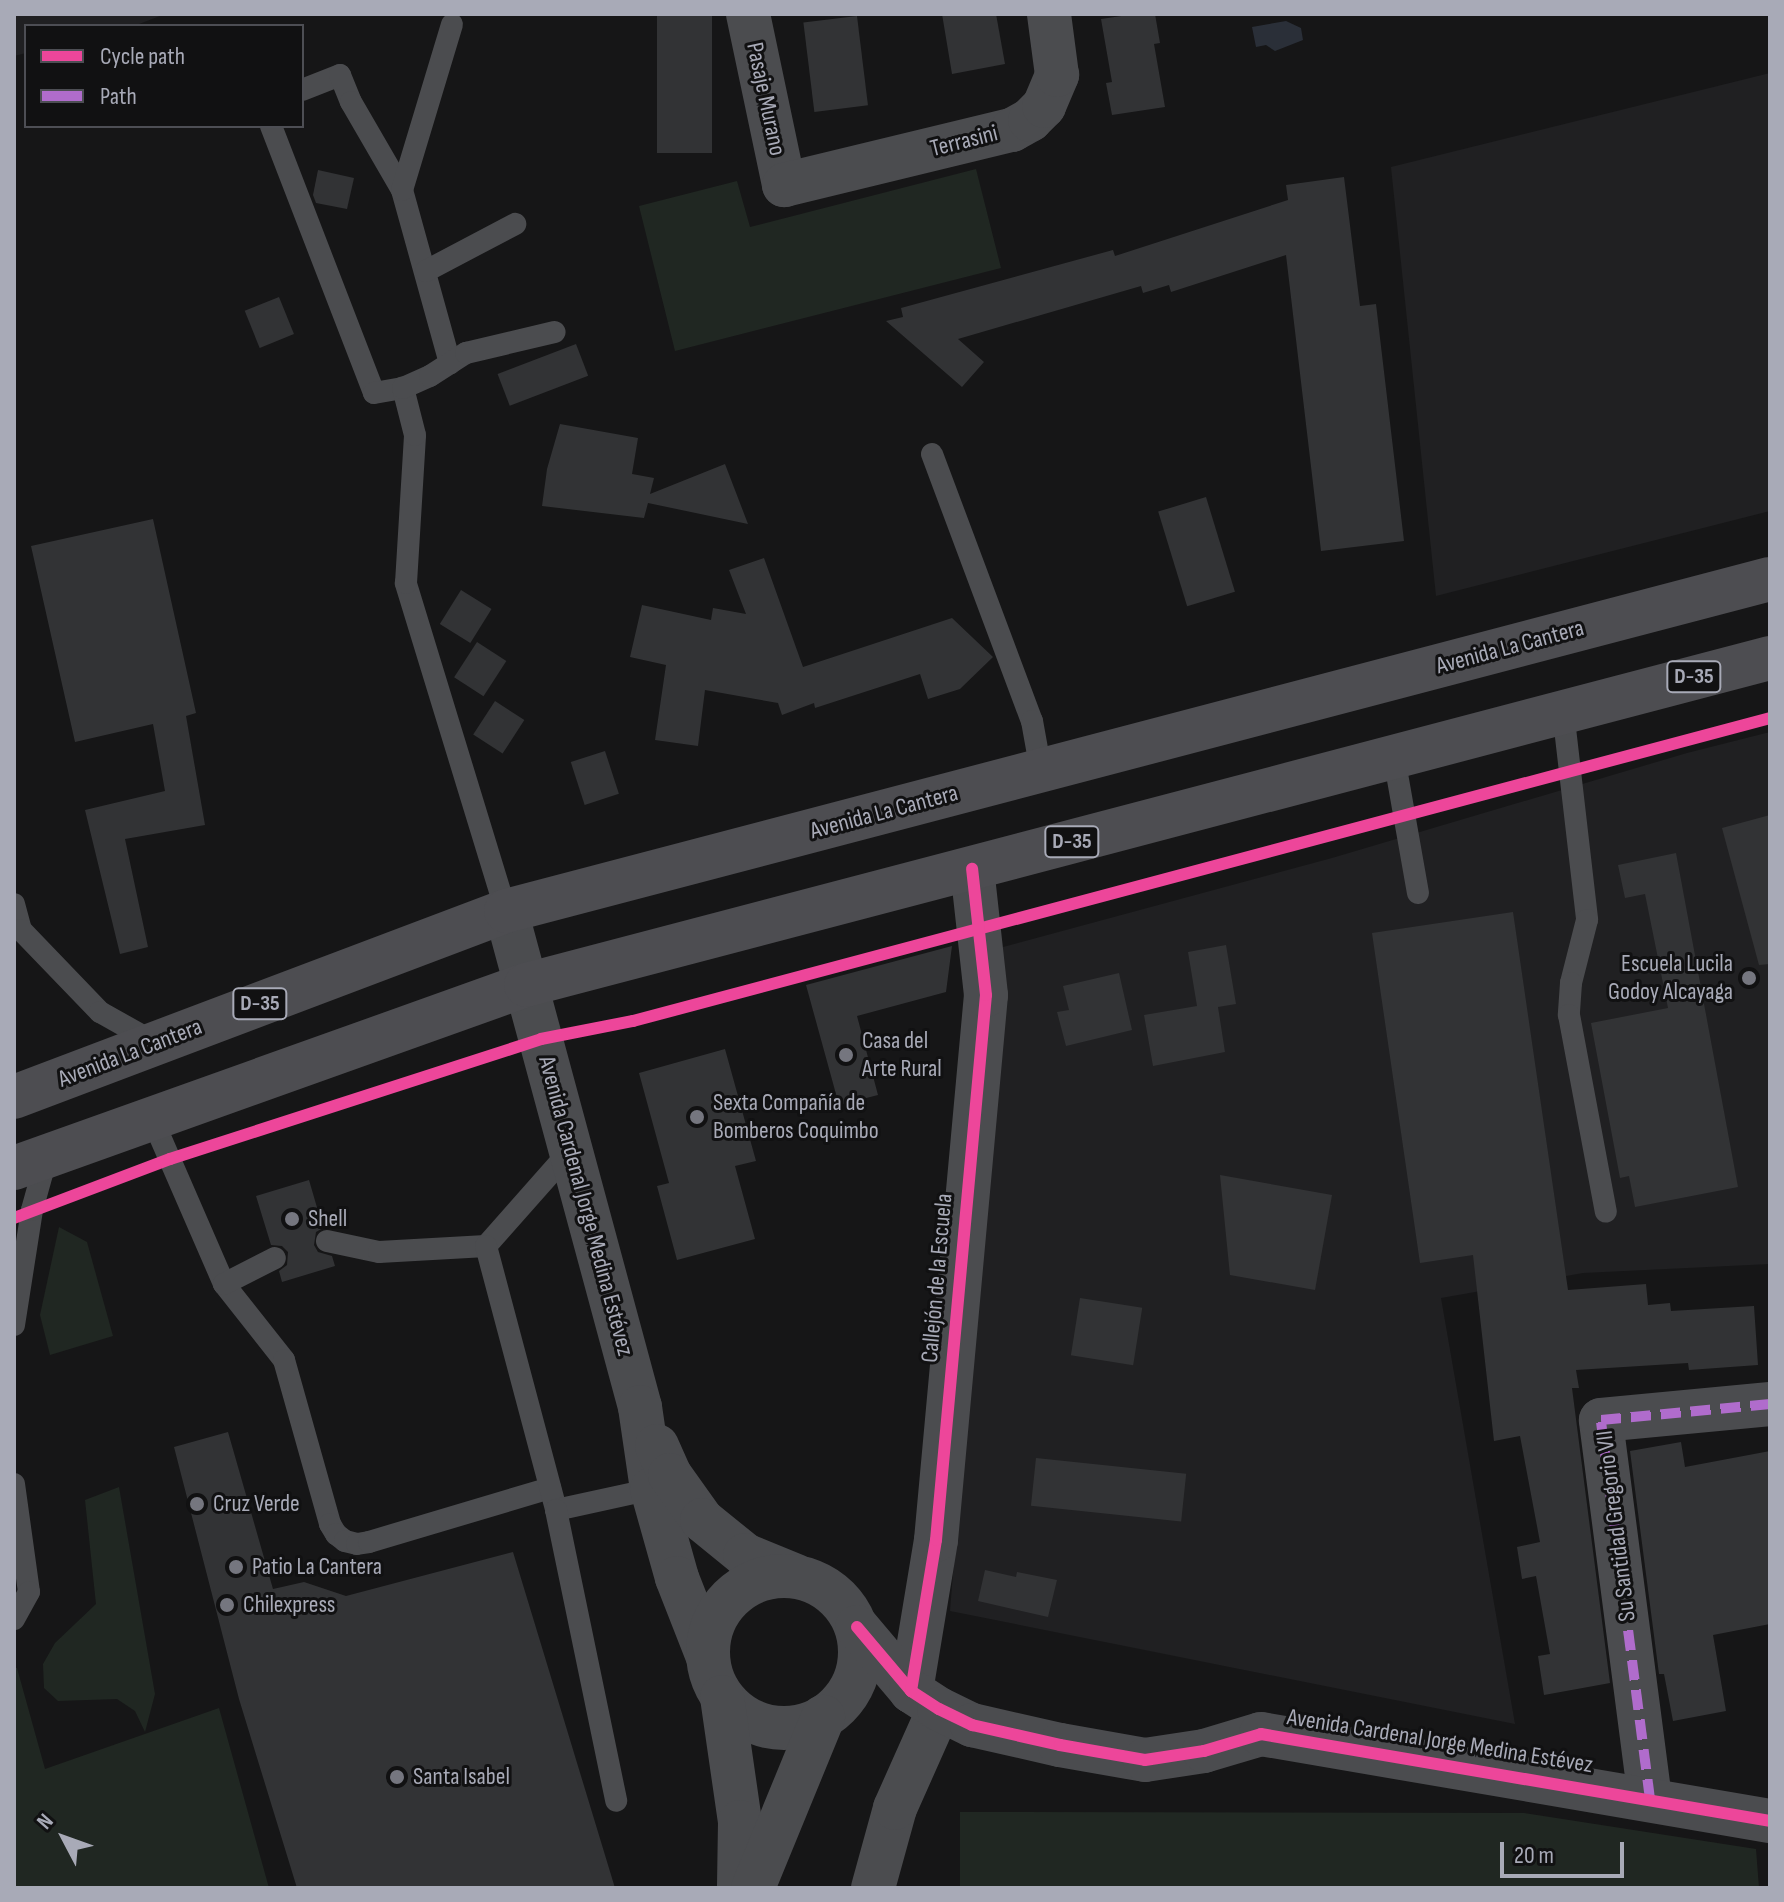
<!DOCTYPE html>
<meta charset="utf-8">
<style>
body{margin:0}
#map{position:relative;width:1784px;height:1902px;overflow:hidden;background:#161617;font-family:"Sofia Sans Condensed",sans-serif}
div>[style]{position:absolute}
[style*='--x']{left:calc(var(--x)*1px);top:calc(var(--y)*1px);width:calc(var(--w)*1px);rotate:calc(var(--a)*1deg)}
.built>*{inset:0;background:#202022}
.green>*{inset:0;background:#202722}
.water>*{inset:0;background:#2a2f38}
.building>*{inset:0;background:#323335;transform-origin:0 0}
.service>*{height:22px;margin:-11px;padding:0 11px;transform-origin:11px;border-radius:11px;background:#4b4c4f}
.minor>*{height:44px;margin:-22px;padding:0 22px;transform-origin:22px;border-radius:22px;background:#4b4c4f}
.tertiary>*{height:44px;margin:-22px;padding:0 22px;transform-origin:22px;border-radius:22px;background:#4b4c4f}
.tertiary>.ring{margin:-22px;padding:0;box-sizing:content-box;background:none;border:44px solid #4b4c4f;border-radius:50%}
.trunk>*{height:44px;margin:-22px;padding:0 22px;transform-origin:22px;border-radius:22px;background:#4d4d51}
.quiet>*{height:10px;margin-top:-5px;transform-origin:0;background:repeating-linear-gradient(90deg,#b06ccc 0 20px,transparent 0 30px)}
.cycleway>*{height:12px;margin:-6px;padding:0 6px;transform-origin:6px;border-radius:6px;background:#ed469a}
.dots>*{width:22px;height:22px;translate:-50% -50%;box-sizing:border-box;border:4px solid #111112;border-radius:50%}
span{translate:-50% -50%;white-space:nowrap;text-align:center;line-height:1.15;-webkit-text-stroke:6px #111112;paint-order:stroke}
.shield-label span{padding:2px 6px;background:#111112;border:2px solid;border-radius:6px;-webkit-text-stroke-width:0}
.shield-label{font-size:22px;color:#a8aab7;font-weight:700}
.street-label{font-size:24px;color:#a8aab7}
.poi-label{font-size:24px;color:#a8aab7}
.right{translate:-100% -50%;text-align:right}
.left{translate:0 -50%;text-align:left}
.frame{position:absolute;inset:0;border:16px solid #a8aab7;pointer-events:none}
.legend{position:absolute;left:24px;top:24px;width:280px;height:104px;box-sizing:border-box;background:#111112;border:2px solid #4d4e54;margin:0;padding:10px 14px;list-style:none;font-size:24px;color:#a8aab7}
.legend li{display:flex;align-items:center;gap:16px;height:40px}
.legend b{width:40px;border:2px solid #4d4e54}
.north{position:absolute;left:24px;top:1798px;width:80px;height:80px;-webkit-text-stroke:6px #111112;paint-order:stroke;rotate:311deg;font-size:22px;font-weight:700;line-height:32px;text-align:center;color:#a8aab7}
.north::after{content:'';display:block;margin:auto;width:28px;height:36px;background:#a8aab7;clip-path:polygon(50% 0,100% 100%,50% 72%,0 100%)}
.scale{position:absolute;left:1500px;top:1842px;width:124px;height:36px;box-sizing:border-box;border:4px solid #a8aab7;border-top:0;padding-left:10px;font-size:24px;line-height:28px;white-space:nowrap;color:#a8aab7;-webkit-text-stroke:6px #111112;paint-order:stroke}
</style>
<div id="map">
<div class="built">
<div style="clip-path:polygon(14px 14px,165px 14px,134px 26px,26px 26px,26px 53px,14px 56px)"></div>
<div style="clip-path:polygon(1770px 73px,1770px 511px,1436px 596px,1391px 167px)"></div>
<div style="clip-path:polygon(1770px 732px,1770px 1264px,1583px 1273px,1441px 1298px,1515px 1724px,950px 1611px,1003px 947px,1332px 858px,1687px 753px)"></div>
</div>
<div class="green">
<div style="clip-path:polygon(976px 169px,1001px 268px,675px 351px,639px 206px,737px 181px,750px 227px)"></div>
<div style="clip-path:polygon(59px 1227px,87px 1242px,113px 1336px,50px 1355px,40px 1315px)"></div>
<div style="clip-path:polygon(119px 1487px,155px 1694px,145px 1732px,135px 1711px,117px 1699px,58px 1701px,44px 1688px,43px 1664px,55px 1643px,96px 1604px,85px 1500px)"></div>
<div style="clip-path:polygon(14px 1668px,17px 1668px,45px 1769px,219px 1708px,269px 1888px,14px 1888px)"></div>
<div style="clip-path:polygon(960px 1812px,1524px 1813px,1756px 1849px,1759px 1888px,960px 1888px)"></div>
</div>
<div class="water">
<div style="clip-path:polygon(1286px 21px,1301px 28px,1303px 40px,1275px 51px,1266px 45px,1256px 47px,1252px 27px)"></div>
</div>
<div class="building">
<div style="left:657px;top:14px;width:55px;height:139px"></div>
<div style="clip-path:polygon(942px 14px,996px 14px,1005px 64px,952px 74px)"></div>
<div style="clip-path:polygon(1135px 14px,1155px 14px,1160px 43px,1154px 44px,1165px 107px,1112px 115px,1106px 83px,1112px 82px,1101px 19px)"></div>
<div style="left:857px;top:16px;width:90px;height:54px;rotate:83deg"></div>
<div style="clip-path:polygon(318px 170px,354px 178px,347px 209px,316px 203px,313px 195px)"></div>
<div style="clip-path:polygon(1344px 177px,1360px 306px,1376px 304px,1404px 541px,1321px 551px,1286px 255px,1171px 292px,1169px 285px,1143px 293px,1141px 286px,958px 339px,984px 362px,962px 387px,886px 321px,903px 317px,901px 308px,1113px 250px,1115px 256px,1288px 200px,1286px 185px)"></div>
<div style="left:279px;top:297px;width:40px;height:37px;rotate:68deg"></div>
<div style="left:576px;top:344px;width:34px;height:84px;rotate:69deg"></div>
<div style="clip-path:polygon(560px 424px,638px 438px,632px 474px,654px 478px,650px 494px,725px 464px,748px 524px,648px 503px,644px 518px,542px 506px,547px 469px)"></div>
<div style="left:1206px;top:497px;width:99px;height:50px;rotate:73deg"></div>
<div style="clip-path:polygon(153px 519px,196px 713px,186px 716px,205px 825px,125px 839px,148px 947px,120px 954px,85px 810px,165px 791px,153px 724px,75px 742px,31px 546px)"></div>
<div style="clip-path:polygon(764px 558px,803px 667px,952px 618px,993px 657px,960px 689px,928px 699px,920px 674px,815px 708px,814px 703px,782px 715px,778px 703px,705px 690px,698px 746px,655px 740px,666px 665px,630px 657px,642px 605px,711px 620px,713px 608px,746px 614px,729px 570px)"></div>
<div style="left:461px;top:590px;width:36px;height:40px;rotate:32deg"></div>
<div style="left:477px;top:642px;width:35px;height:42px;rotate:33deg"></div>
<div style="left:495px;top:701px;width:35px;height:40px;rotate:33deg"></div>
<div style="left:605px;top:751px;width:45px;height:36px;rotate:72deg"></div>
<div style="clip-path:polygon(1770px 815px,1770px 964px,1759px 965px,1722px 828px)"></div>
<div style="clip-path:polygon(1676px 853px,1738px 1187px,1635px 1207px,1629px 1176px,1620px 1178px,1591px 1023px,1668px 1008px,1645px 894px,1625px 898px,1618px 865px)"></div>
<div style="clip-path:polygon(1513px 912px,1568px 1290px,1646px 1284px,1648px 1305px,1670px 1303px,1671px 1311px,1754px 1306px,1758px 1365px,1689px 1370px,1688px 1363px,1576px 1370px,1579px 1388px,1572px 1388px,1610px 1683px,1544px 1695px,1538px 1656px,1550px 1654px,1536px 1576px,1522px 1579px,1517px 1547px,1540px 1542px,1520px 1436px,1494px 1441px,1473px 1255px,1420px 1263px,1372px 933px)"></div>
<div style="clip-path:polygon(1226px 945px,1236px 1004px,1218px 1007px,1225px 1052px,1153px 1066px,1144px 1015px,1197px 1006px,1188px 952px)"></div>
<div style="clip-path:polygon(952px 946px,946px 992px,857px 1016px,878px 1095px,839px 1105px,806px 985px)"></div>
<div style="clip-path:polygon(1119px 973px,1132px 1030px,1066px 1046px,1057px 1012px,1069px 1010px,1063px 986px)"></div>
<div style="clip-path:polygon(725px 1049px,756px 1161px,735px 1166px,755px 1239px,677px 1260px,657px 1186px,669px 1183px,639px 1073px)"></div>
<div style="clip-path:polygon(1220px 1175px,1332px 1195px,1315px 1290px,1230px 1275px)"></div>
<div style="clip-path:polygon(309px 1180px,323px 1228px,316px 1232px,314px 1245px,318px 1252px,332px 1256px,335px 1266px,282px 1282px,279px 1271px,287px 1265px,288px 1252px,282px 1246px,271px 1245px,256px 1196px)"></div>
<div style="left:1080px;top:1298px;width:63px;height:58px;rotate:9deg"></div>
<div style="clip-path:polygon(228px 1432px,273px 1589px,304px 1582px,346px 1596px,513px 1552px,615px 1888px,297px 1888px,239px 1699px,174px 1447px)"></div>
<div style="clip-path:polygon(1681px 1442px,1685px 1467px,1770px 1451px,1770px 1624px,1713px 1635px,1726px 1711px,1673px 1721px,1664px 1674px,1659px 1674px,1630px 1451px)"></div>
<div style="left:1036px;top:1458px;width:151px;height:48px;rotate:6deg"></div>
<div style="clip-path:polygon(985px 1570px,1016px 1577px,1017px 1572px,1057px 1580px,1048px 1617px,978px 1601px)"></div>
</div>
<div class="service">
<div style="--x:302;--y:90;--w:41;--a:-21.5"></div>
<div style="--x:340;--y:75;--w:29;--a:68"></div>
<div style="--x:351;--y:102;--w:102;--a:59.9"></div>
<div style="--x:402;--y:190;--w:180;--a:74.5"></div>
<div style="--x:271;--y:126;--w:286;--a:68.9"></div>
<div style="--x:374;--y:393;--w:29;--a:-10"></div>
<div style="--x:402;--y:190;--w:173;--a:-73.2"></div>
<div style="--x:426;--y:271;--w:101;--a:-27.8"></div>
<div style="--x:932;--y:454;--w:285;--a:69.5"></div>
<div style="--x:1032;--y:721;--w:51;--a:79.8"></div>
<div style="--x:1563;--y:711;--w:210;--a:83.4"></div>
<div style="--x:1587;--y:920;--w:65;--a:104.3"></div>
<div style="--x:1571;--y:983;--w:32;--a:94"></div>
<div style="--x:1569;--y:1015;--w:200;--a:79.4"></div>
<div style="--x:1394;--y:757;--w:138;--a:80"></div>
<div style="--x:14;--y:904;--w:27;--a:75"></div>
<div style="--x:21;--y:930;--w:114;--a:46.1"></div>
<div style="--x:100;--y:1012;--w:63;--a:29.4"></div>
<div style="--x:506;--y:911;--w:343;--a:-107"></div>
<div style="--x:406;--y:583;--w:148;--a:-86.5"></div>
<div style="--x:415;--y:435;--w:49;--a:-104.3"></div>
<div style="--x:403;--y:388;--w:30;--a:-24"></div>
<div style="--x:430;--y:376;--w:43;--a:-32.6"></div>
<div style="--x:466;--y:353;--w:91;--a:-13.3"></div>
<div style="--x:151;--y:1116;--w:183;--a:66.5"></div>
<div style="--x:224;--y:1284;--w:97;--a:51.7"></div>
<div style="--x:284;--y:1360;--w:170;--a:74.3"></div>
<div style="--x:330;--y:1524;--w:12;--a:59"></div>
<div style="--x:336;--y:1534;--w:11;--a:38"></div>
<div style="--x:345;--y:1541;--w:12;--a:14"></div>
<div style="--x:357;--y:1544;--w:12;--a:-9"></div>
<div style="--x:369;--y:1542;--w:189;--a:-16.6"></div>
<div style="--x:327;--y:1241;--w:53;--a:11.9"></div>
<div style="--x:379;--y:1252;--w:107;--a:-3.2"></div>
<div style="--x:486;--y:1246;--w:128;--a:-48.5"></div>
<div style="--x:486;--y:1246;--w:273;--a:75.1"></div>
<div style="--x:556;--y:1510;--w:98;--a:-12.3"></div>
<div style="--x:224;--y:1284;--w:57;--a:-27"></div>
<div style="--x:14;--y:1325;--w:116;--a:-81.1"></div>
<div style="--x:32;--y:1210;--w:56;--a:-74.5"></div>
<div style="--x:14;--y:1484;--w:109;--a:82.1"></div>
<div style="--x:29;--y:1592;--w:31;--a:119"></div>
<div style="--x:556;--y:1510;--w:297;--a:78.3"></div>
</div>
<div class="minor">
<div style="--x:748;--y:14;--w:175;--a:78.1"></div>
<div style="--x:784;--y:185;--w:235;--a:-13.6"></div>
<div style="--x:1012;--y:130;--w:21;--a:-29"></div>
<div style="--x:1030;--y:120;--w:20;--a:-45"></div>
<div style="--x:1044;--y:106;--w:34;--a:-67"></div>
<div style="--x:1057;--y:75;--w:62;--a:-97.5"></div>
<div style="--x:911;--y:1691;--w:153;--a:-80.6"></div>
<div style="--x:936;--y:1540;--w:547;--a:-84.76"></div>
<div style="--x:986;--y:995;--w:127;--a:-96.3"></div>
<div style="--x:1650;--y:1799;--w:382;--a:-97.4"></div>
<div style="--x:1601;--y:1420;--w:170;--a:-5.4"></div>
<div style="--x:873;--y:1888;--w:83;--a:-74.6"></div>
<div style="--x:895;--y:1808;--w:108;--a:-66"></div>
</div>
<div class="tertiary">
<div style="--x:506;--y:911;--w:514;--a:74.88"></div>
<div style="--x:640;--y:1407;--w:83;--a:81.7"></div>
<div style="--x:652;--y:1489;--w:92;--a:74.3"></div>
<div style="--x:677;--y:1578;--w:85;--a:68.6"></div>
<div style="--x:657;--y:1446;--w:32;--a:66"></div>
<div style="--x:670;--y:1475;--w:55;--a:54.6"></div>
<div style="--x:702;--y:1520;--w:55;--a:39.1"></div>
<div style="--x:745;--y:1555;--w:55;--a:22.4"></div>
<div class="ring" style="left:708px;top:1576px;width:108px;height:108px"></div>
<div style="--x:857;--y:1627;--w:84;--a:49.8"></div>
<div style="--x:911;--y:1691;--w:33;--a:33"></div>
<div style="--x:939;--y:1709;--w:37;--a:26"></div>
<div style="--x:972;--y:1725;--w:90;--a:12.8"></div>
<div style="--x:1060;--y:1745;--w:86;--a:10"></div>
<div style="--x:1145;--y:1760;--w:60;--a:-8.7"></div>
<div style="--x:1204;--y:1751;--w:59;--a:-16.6"></div>
<div style="--x:1261;--y:1734;--w:516;--a:9.7"></div>
<div style="--x:722;--y:1697;--w:126;--a:81.8"></div>
<div style="--x:740;--y:1822;--w:66;--a:90.9"></div>
<div style="--x:753;--y:1888;--w:185;--a:-67.7"></div>
</div>
<div class="trunk">
<div style="--x:14;--y:1097;--w:526;--a:-20.71"></div>
<div style="--x:506;--y:911;--w:1307;--a:-14.72"></div>
<div style="--x:14;--y:1168;--w:544;--a:-19.67"></div>
<div style="--x:526;--y:985;--w:1286;--a:-14.73"></div>
</div>
<div class="quiet">
<div style="--x:1650;--y:1799;--w:382;--a:-97.4"></div>
<div style="--x:1601;--y:1420;--w:170;--a:-5.4"></div>
</div>
<div class="cycleway">
<div style="--x:14;--y:1218;--w:167;--a:-20.7"></div>
<div style="--x:170;--y:1159;--w:390;--a:-17.9"></div>
<div style="--x:541;--y:1039;--w:94;--a:-11.1"></div>
<div style="--x:633;--y:1021;--w:1177;--a:-14.92"></div>
<div style="--x:857;--y:1627;--w:84;--a:49.8"></div>
<div style="--x:911;--y:1691;--w:33;--a:33"></div>
<div style="--x:939;--y:1709;--w:37;--a:26"></div>
<div style="--x:972;--y:1725;--w:90;--a:12.8"></div>
<div style="--x:1060;--y:1745;--w:86;--a:10"></div>
<div style="--x:1145;--y:1760;--w:60;--a:-8.7"></div>
<div style="--x:1204;--y:1751;--w:59;--a:-16.6"></div>
<div style="--x:1261;--y:1734;--w:516;--a:9.7"></div>
<div style="--x:911;--y:1691;--w:153;--a:-80.6"></div>
<div style="--x:936;--y:1540;--w:547;--a:-84.76"></div>
<div style="--x:986;--y:995;--w:127;--a:-96.3"></div>
</div>
<div class="dots">
<div style="left:1749px;top:978px;background:#75767f"></div>
<div style="left:846px;top:1055px;background:#75767f"></div>
<div style="left:697px;top:1117px;background:#75767f"></div>
<div style="left:292px;top:1219px;background:#75767f"></div>
<div style="left:197px;top:1504px;background:#75767f"></div>
<div style="left:236px;top:1567px;background:#75767f"></div>
<div style="left:227px;top:1605px;background:#75767f"></div>
<div style="left:397px;top:1777px;background:#75767f"></div>
</div>
<div class="shield-label">
<span style="left:1694px;top:677px">D-35</span>
<span style="left:1072px;top:842px">D-35</span>
<span style="left:260px;top:1004px">D-35</span>
</div>
<div class="street-label">
<span style="left:766px;top:99px;rotate:78deg">Pasaje Murano</span>
<span style="left:964px;top:141px;rotate:-14deg">Terrasini</span>
<span style="left:1510px;top:647px;rotate:-15deg">Avenida La Cantera</span>
<span style="left:884px;top:812px;rotate:-15deg">Avenida La Cantera</span>
<span style="left:130px;top:1053px;rotate:-21deg">Avenida La Cantera</span>
<span style="left:586px;top:1206px;rotate:75deg">Avenida Cardenal Jorge Medina Estévez</span>
<span style="left:937px;top:1278px;rotate:-85deg">Callejón de la Escuela</span>
<span style="left:1616px;top:1526px;rotate:-97deg">Su Santidad Gregorio VII</span>
<span style="left:1440px;top:1741px;rotate:9deg">Avenida Cardenal Jorge Medina Estévez</span>
</div>
<div class="poi-label">
<span class="right" style="left:1733px;top:978px">Escuela Lucila<br>Godoy Alcayaga</span>
<span class="left" style="left:862px;top:1055px">Casa del<br>Arte Rural</span>
<span class="left" style="left:713px;top:1117px">Sexta Compañía de<br>Bomberos Coquimbo</span>
<span class="left" style="left:308px;top:1219px">Shell</span>
<span class="left" style="left:213px;top:1504px">Cruz Verde</span>
<span class="left" style="left:252px;top:1567px">Patio La Cantera</span>
<span class="left" style="left:243px;top:1605px">Chilexpress</span>
<span class="left" style="left:413px;top:1777px">Santa Isabel</span>
</div>
<div class="frame"></div>
<ul class="legend">
<li><b style="height:10px;background:#ed469a"></b>Cycle path</li>
<li><b style="height:10px;background:#b06ccc"></b>Path</li>
</ul>
<div class="north">N</div>
<div class="scale">20 m</div>
</div>
